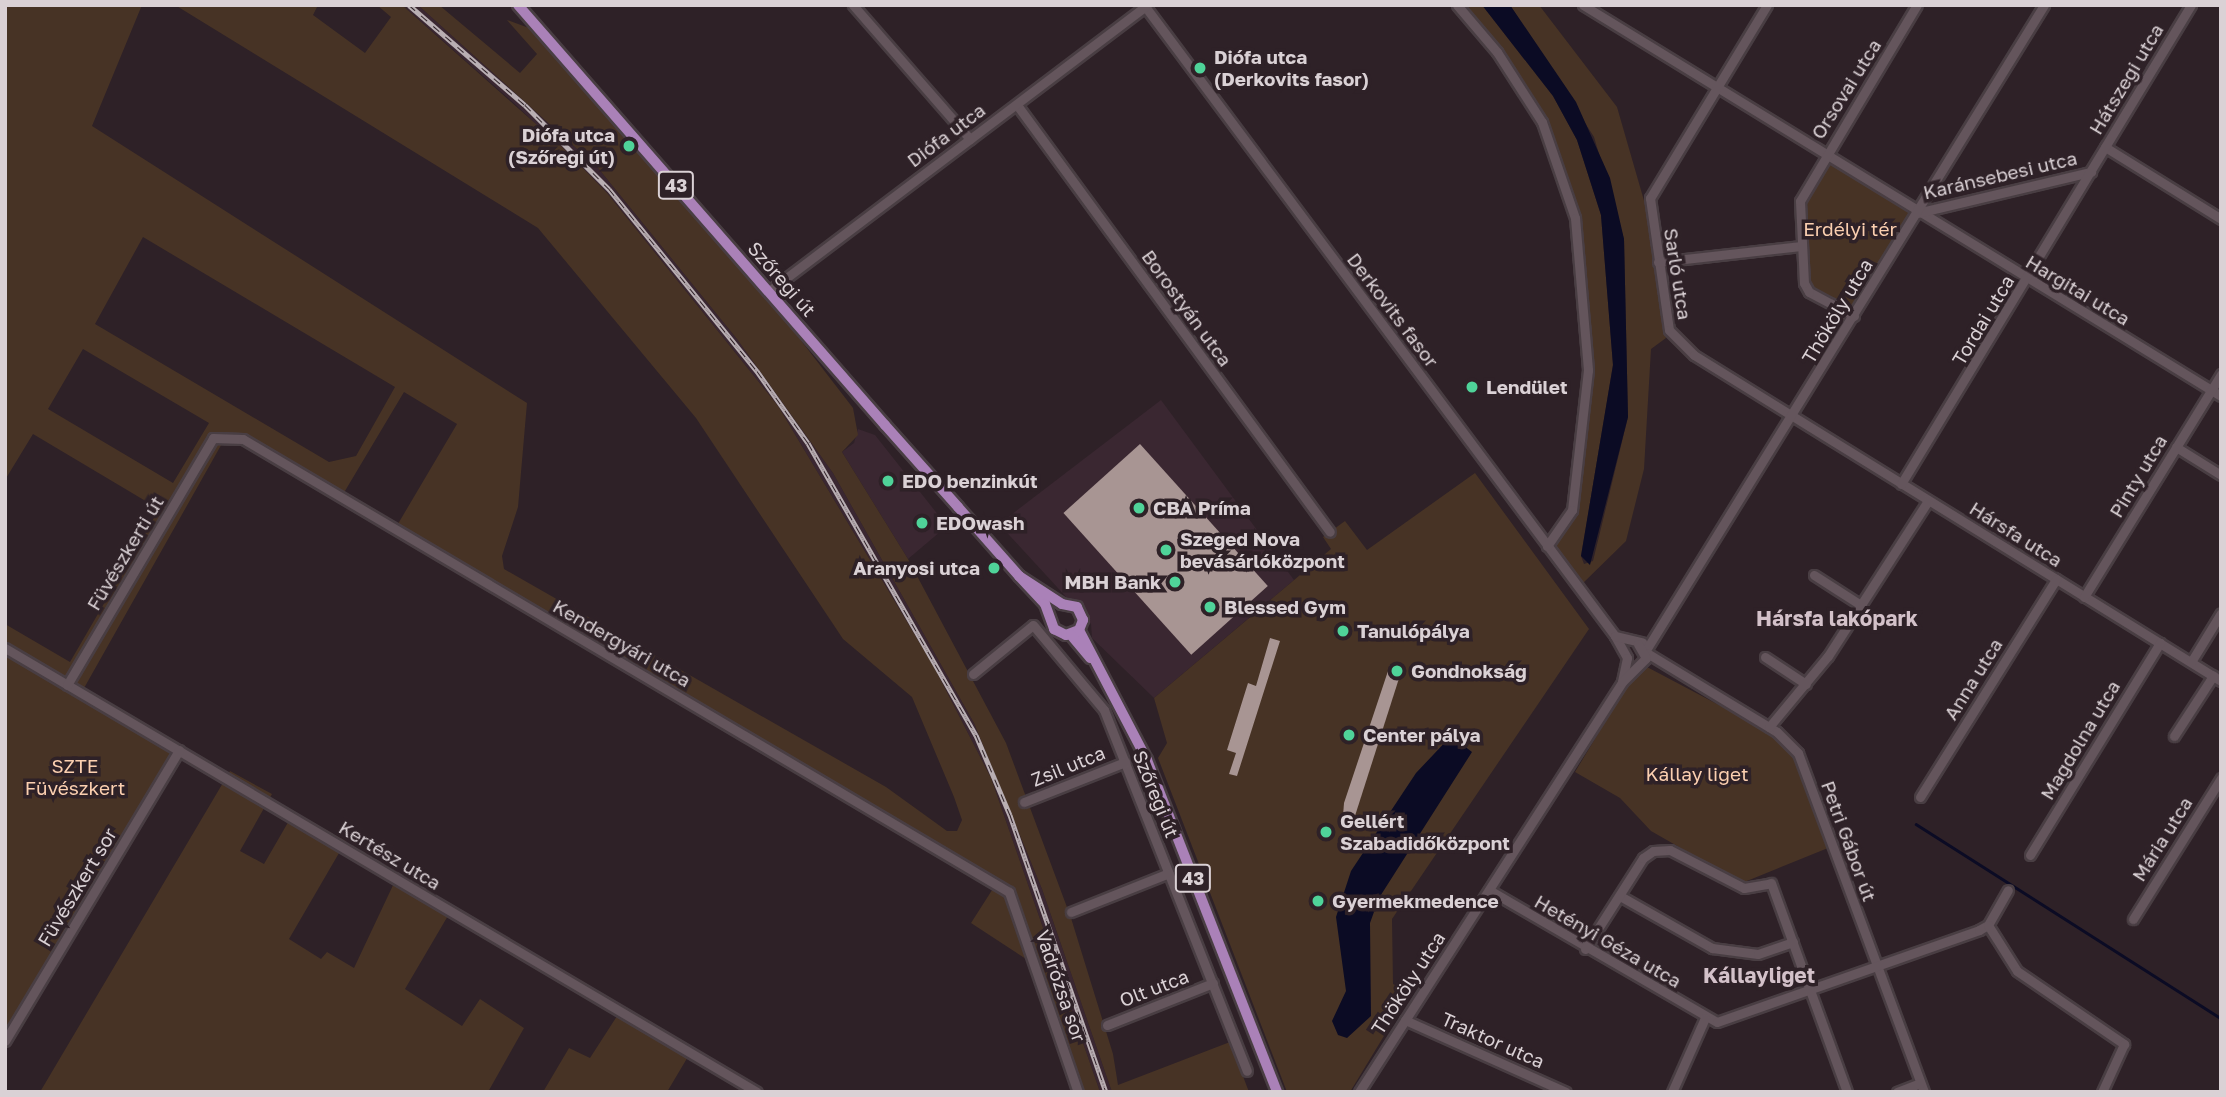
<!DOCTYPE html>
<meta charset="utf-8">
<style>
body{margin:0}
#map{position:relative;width:2226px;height:1097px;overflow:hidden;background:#2e2127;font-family:"Golos Text",sans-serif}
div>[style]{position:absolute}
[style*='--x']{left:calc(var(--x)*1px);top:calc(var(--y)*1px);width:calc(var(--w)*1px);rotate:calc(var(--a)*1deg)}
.built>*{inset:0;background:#3a2731}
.green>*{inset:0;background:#473325}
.water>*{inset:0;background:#0b0b24}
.stream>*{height:2.5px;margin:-1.25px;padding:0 1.25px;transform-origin:1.25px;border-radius:1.25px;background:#0b0b24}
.building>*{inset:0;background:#a89593;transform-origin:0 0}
.roads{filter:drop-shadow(2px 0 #493e43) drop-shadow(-2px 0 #493e43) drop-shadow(0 2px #493e43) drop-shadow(0 -2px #493e43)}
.minor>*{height:9px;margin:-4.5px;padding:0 4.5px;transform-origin:4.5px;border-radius:4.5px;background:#64555c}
.major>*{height:10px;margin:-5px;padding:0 5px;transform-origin:5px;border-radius:5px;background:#aa81b8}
.rail>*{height:5px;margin-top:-2.5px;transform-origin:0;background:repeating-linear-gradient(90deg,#2e2127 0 8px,#b9afb3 0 16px);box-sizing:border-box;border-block:2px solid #b9afb3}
.dots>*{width:19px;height:19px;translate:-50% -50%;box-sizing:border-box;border:4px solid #2e2127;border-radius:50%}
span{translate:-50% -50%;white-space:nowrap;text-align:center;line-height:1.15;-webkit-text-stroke:7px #2e2127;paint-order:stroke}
.shield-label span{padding:2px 5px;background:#2e2127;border:2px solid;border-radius:5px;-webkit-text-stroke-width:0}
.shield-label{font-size:18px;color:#dad1d5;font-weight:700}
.poi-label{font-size:19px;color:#dad1d5;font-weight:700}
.left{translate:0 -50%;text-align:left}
.right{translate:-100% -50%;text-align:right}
.street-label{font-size:19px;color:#dad1d5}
.park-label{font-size:19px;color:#fbcfb0}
.neighbourhood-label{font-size:21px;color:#d3c1c9;font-weight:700}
.frame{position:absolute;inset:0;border:7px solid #dad1d5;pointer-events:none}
</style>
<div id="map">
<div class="built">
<div style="clip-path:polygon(402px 5px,418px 5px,598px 168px,737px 339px,833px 473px,974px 723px,1042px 889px,1112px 1092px,1100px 1092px,991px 778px,934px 667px,778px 406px,607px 193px,517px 106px)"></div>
<div style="clip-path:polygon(1161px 400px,1294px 580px,1154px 698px,1092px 638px,1091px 624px,999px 524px)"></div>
<div style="clip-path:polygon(858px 429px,875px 435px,947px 526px,908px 559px,842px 452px,854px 443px)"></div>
</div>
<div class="green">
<div style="clip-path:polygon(evenodd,5px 5px,142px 5px,92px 126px,527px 403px,518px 507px,502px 556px,504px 569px,886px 787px,947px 831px,957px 831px,962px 820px,954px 797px,912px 697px,843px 639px,696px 418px,538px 228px,175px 5px,318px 5px,313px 15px,365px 53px,391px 17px,377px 5px,402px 5px,563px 148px,607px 193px,778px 406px,934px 667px,991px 778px,1100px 1092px,1074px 1092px,1026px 959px,971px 923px,994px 887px,392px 534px,457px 424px,404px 392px,339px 501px,248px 446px,224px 440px,79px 697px,173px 751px,5px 1030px,5px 624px,70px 662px,159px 509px,33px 434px,5px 480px,5px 5px,143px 237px,395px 387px,356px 456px,329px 462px,95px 324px,143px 237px,5px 5px,83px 349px,209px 423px,173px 483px,48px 409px,83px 349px)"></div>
<div style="clip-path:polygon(418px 5px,439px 5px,520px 73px,537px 54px,507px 20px,529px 28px,786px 321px,853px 408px,858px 435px,842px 452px,908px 559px,1006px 743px,1071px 918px,1113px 1054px,1118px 1085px,1230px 1042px,1249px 1092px,1112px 1092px,1042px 889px,974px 723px,833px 473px,737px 339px,598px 168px)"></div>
<div style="clip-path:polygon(1457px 5px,1482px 5px,1553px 96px,1577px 140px,1601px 215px,1613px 365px,1581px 556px,1584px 564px,1593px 561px,1628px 417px,1624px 239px,1594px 137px,1510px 5px,1539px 5px,1617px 107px,1647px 211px,1666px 338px,1651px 349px,1644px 469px,1626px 541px,1578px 588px,1547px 546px,1567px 522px,1588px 370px,1575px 218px,1559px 160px,1520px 84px)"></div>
<div style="clip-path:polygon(1826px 155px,1917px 213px,1854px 316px,1809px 292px,1804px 283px,1803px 191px)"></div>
<div style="clip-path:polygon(1475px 473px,1589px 629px,1392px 919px,1393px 984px,1410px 993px,1350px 1092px,1287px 1092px,1158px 758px,1167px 743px,1154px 698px,1331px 549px,1323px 537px,1345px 521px,1367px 550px)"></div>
<div style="clip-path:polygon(1647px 667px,1770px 732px,1792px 753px,1828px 848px,1742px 883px,1651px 831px,1620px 798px,1575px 772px,1637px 669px)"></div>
<div style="clip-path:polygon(230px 771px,272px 794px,240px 851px,264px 864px,294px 812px,346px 841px,289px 939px,321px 959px,327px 952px,354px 968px,395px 881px,449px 914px,405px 989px,462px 1026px,480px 999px,524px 1028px,488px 1092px,40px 1092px)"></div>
<div style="clip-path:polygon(619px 1013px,689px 1055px,667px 1092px,543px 1092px,569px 1048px,590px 1058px)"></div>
</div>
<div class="water">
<div style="clip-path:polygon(1482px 5px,1510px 5px,1576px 102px,1610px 178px,1624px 239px,1628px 417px,1590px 565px,1581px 556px,1613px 365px,1601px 215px,1577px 140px,1553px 96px)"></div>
<div style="clip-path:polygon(1451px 736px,1472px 752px,1379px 898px,1370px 923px,1371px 1016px,1347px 1038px,1338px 1035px,1332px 1021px,1346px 991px,1336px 917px,1351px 871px,1416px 773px)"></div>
</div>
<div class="stream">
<div style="--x:1916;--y:824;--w:361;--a:32.5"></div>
</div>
<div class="building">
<div style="left:1140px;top:444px;width:191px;height:103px;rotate:48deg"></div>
<div style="clip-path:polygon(1270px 638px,1280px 641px,1237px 776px,1229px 774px,1236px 753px,1227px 750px,1248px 683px,1256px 686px)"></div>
<div style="clip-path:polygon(1390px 665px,1402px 669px,1354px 819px,1343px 816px,1344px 803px)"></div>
</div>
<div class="roads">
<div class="minor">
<div style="--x:853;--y:5;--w:178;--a:48.9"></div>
<div style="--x:1144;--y:5;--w:787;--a:53.26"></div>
<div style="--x:1615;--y:636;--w:25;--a:61"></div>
<div style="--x:1627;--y:658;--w:25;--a:102"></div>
<div style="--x:1457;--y:5;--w:62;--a:49.6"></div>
<div style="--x:1497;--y:52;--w:83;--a:57.3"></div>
<div style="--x:1542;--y:122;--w:102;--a:71"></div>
<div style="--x:1575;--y:218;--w:153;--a:85.1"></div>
<div style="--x:1588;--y:370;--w:141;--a:96.5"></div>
<div style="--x:1572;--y:510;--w:44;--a:124.8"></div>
<div style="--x:1583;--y:5;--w:748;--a:31.5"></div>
<div style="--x:1767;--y:5;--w:226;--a:121.2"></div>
<div style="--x:1650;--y:198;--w:133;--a:81.8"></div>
<div style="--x:1669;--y:330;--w:35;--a:45"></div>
<div style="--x:1694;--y:355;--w:620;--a:31.74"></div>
<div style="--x:1017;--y:105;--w:529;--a:53.76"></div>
<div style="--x:2105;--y:147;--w:137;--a:31.8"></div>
<div style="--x:1917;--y:213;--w:179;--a:-13.3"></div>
<div style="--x:1658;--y:262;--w:144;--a:-6.4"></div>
<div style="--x:769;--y:291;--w:471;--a:-37.1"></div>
<div style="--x:1854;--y:316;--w:51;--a:-151.9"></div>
<div style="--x:1809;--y:292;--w:10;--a:-119"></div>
<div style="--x:1804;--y:283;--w:82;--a:-92.8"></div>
<div style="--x:1800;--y:201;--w:228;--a:-59.2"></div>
<div style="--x:2176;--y:447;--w:53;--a:31.9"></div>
<div style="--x:1901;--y:484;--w:560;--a:-58.81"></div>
<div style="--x:1814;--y:575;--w:56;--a:32.6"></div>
<div style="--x:2084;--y:597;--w:262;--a:-58.4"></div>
<div style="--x:1615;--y:636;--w:28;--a:13"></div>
<div style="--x:5;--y:648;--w:873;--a:30.56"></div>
<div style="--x:1646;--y:650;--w:758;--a:-58.32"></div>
<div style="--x:1647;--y:653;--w:152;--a:31.3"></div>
<div style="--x:1777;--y:732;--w:30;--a:45"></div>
<div style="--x:1798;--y:753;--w:362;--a:69.6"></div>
<div style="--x:1765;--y:657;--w:49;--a:33.4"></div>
<div style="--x:2191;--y:662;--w:57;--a:-58.5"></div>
<div style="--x:973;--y:674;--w:77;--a:-39.2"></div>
<div style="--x:1033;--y:625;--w:111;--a:50.1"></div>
<div style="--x:1104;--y:710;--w:388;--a:68.4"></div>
<div style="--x:67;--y:685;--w:287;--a:-59.4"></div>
<div style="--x:213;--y:438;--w:30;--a:2"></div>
<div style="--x:243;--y:439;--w:890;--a:30.6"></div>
<div style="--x:1009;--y:892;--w:212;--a:71"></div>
<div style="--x:1769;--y:727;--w:92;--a:-50.3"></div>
<div style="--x:1828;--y:656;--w:184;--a:-57.2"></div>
<div style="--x:2174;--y:736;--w:72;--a:-57"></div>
<div style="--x:1920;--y:797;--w:257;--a:-58"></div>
<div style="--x:1024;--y:802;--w:109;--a:-21.6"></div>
<div style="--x:2030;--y:855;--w:249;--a:-58.5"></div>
<div style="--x:1489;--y:890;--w:263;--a:30.1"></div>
<div style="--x:1717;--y:1022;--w:278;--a:-19.3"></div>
<div style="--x:1979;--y:930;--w:10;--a:-29"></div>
<div style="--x:1988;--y:925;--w:40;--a:-60.3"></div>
<div style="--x:1620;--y:896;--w:106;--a:29.5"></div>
<div style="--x:1712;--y:948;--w:46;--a:7.4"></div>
<div style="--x:1758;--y:954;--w:37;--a:-19"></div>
<div style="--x:1071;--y:912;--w:105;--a:-21.7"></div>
<div style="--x:2133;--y:919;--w:166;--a:-58"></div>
<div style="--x:1988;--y:925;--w:54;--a:57.8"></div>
<div style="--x:2017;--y:971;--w:130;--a:34.3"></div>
<div style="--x:2124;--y:1044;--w:53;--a:114.6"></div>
<div style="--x:1585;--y:949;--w:108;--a:-57.5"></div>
<div style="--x:1643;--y:858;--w:12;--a:-35"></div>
<div style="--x:1653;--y:851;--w:17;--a:-3"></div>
<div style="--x:1670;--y:850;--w:83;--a:27.2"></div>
<div style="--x:1744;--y:888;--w:27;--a:-10"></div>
<div style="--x:1771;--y:883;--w:222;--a:70"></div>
<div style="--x:1405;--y:1020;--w:176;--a:24.1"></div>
<div style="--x:1107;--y:1025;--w:114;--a:-21.6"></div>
<div style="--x:5;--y:1041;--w:339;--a:-59.1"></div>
<div style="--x:1359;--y:1092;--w:487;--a:-57.3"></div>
<div style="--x:1622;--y:682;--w:34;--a:-45"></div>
<div style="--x:1646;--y:658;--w:16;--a:-120"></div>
<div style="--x:1672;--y:1092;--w:81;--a:-66"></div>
<div style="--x:1897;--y:1092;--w:25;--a:-21"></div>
</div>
<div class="major">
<div style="--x:518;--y:5;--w:558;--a:48.85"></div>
<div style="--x:885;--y:425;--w:110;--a:48.3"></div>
<div style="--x:958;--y:507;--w:92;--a:48.5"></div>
<div style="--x:1019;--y:576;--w:38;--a:47"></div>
<div style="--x:1045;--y:604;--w:27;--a:70"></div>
<div style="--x:1054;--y:629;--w:13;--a:27"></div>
<div style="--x:1066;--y:635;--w:14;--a:-21"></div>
<div style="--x:1079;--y:630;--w:11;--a:-68"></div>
<div style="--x:1083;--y:620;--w:14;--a:-115"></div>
<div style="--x:1077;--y:607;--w:15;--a:-169"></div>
<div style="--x:1062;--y:604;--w:51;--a:-146.9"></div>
<div style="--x:1079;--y:630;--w:147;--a:62.4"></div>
<div style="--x:1147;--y:760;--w:357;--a:68.6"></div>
<div style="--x:1071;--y:635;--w:30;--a:50"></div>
</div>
</div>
<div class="rail">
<div style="--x:409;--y:5;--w:153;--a:40.8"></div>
<div style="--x:525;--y:105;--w:119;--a:45"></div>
<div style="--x:609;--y:189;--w:235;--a:50.9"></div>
<div style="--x:757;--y:371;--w:88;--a:54.7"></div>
<div style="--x:808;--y:443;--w:337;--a:60.1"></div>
<div style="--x:976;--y:735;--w:87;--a:67"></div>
<div style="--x:1010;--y:815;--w:293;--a:70.9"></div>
</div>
<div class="dots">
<div style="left:1200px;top:68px;background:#4fd399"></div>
<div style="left:629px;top:146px;background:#4fd399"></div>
<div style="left:1472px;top:387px;background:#4fd399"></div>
<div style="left:888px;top:481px;background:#4fd399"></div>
<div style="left:1139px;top:508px;background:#4fd399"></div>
<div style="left:922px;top:523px;background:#4fd399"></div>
<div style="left:1166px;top:550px;background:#4fd399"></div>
<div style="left:994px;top:568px;background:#4fd399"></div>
<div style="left:1175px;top:582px;background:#4fd399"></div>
<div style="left:1210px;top:607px;background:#4fd399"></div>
<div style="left:1343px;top:631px;background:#4fd399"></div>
<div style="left:1397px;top:671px;background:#4fd399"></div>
<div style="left:1349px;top:735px;background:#4fd399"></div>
<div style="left:1326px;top:832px;background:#4fd399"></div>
<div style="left:1318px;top:901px;background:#4fd399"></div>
</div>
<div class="shield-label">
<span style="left:676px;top:185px">43</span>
<span style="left:1193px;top:878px">43</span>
</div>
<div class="poi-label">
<span class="left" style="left:1214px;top:68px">Diófa utca<br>(Derkovits fasor)</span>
<span class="right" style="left:615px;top:146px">Diófa utca<br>(Szőregi út)</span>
<span class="left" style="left:1486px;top:387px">Lendület</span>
<span class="left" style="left:902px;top:481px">EDO benzinkút</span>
<span class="left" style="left:1153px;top:508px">CBA Príma</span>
<span class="left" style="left:936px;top:523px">EDOwash</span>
<span class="left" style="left:1180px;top:550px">Szeged Nova<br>bevásárlóközpont</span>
<span class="right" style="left:980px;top:568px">Aranyosi utca</span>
<span class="right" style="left:1161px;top:582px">MBH Bank</span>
<span class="left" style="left:1224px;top:607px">Blessed Gym</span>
<span class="left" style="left:1357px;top:631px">Tanulópálya</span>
<span class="left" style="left:1411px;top:671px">Gondnokság</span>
<span class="left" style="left:1363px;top:735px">Center pálya</span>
<span class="left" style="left:1340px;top:832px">Gellért<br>Szabadidőközpont</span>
<span class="left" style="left:1332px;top:901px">Gyermekmedence</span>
</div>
<div class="street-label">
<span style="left:2126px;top:79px;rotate:-59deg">Hátszegi utca</span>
<span style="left:1846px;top:89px;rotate:-58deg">Orsovai utca</span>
<span style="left:946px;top:135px;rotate:-37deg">Diófa utca</span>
<span style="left:2000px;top:175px;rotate:-13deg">Karánsebesi utca</span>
<span style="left:1678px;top:274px;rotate:81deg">Sarló utca</span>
<span style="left:782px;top:279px;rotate:49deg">Szőregi út</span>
<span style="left:2078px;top:290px;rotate:31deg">Hargitai utca</span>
<span style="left:1187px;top:308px;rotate:54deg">Borostyán utca</span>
<span style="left:1393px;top:310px;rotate:53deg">Derkovits fasor</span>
<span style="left:1837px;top:311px;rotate:-59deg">Thököly utca</span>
<span style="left:1983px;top:320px;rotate:-59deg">Tordai utca</span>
<span style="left:2138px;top:476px;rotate:-59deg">Pinty utca</span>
<span style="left:2016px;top:534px;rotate:32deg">Hársfa utca</span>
<span style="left:125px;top:553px;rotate:-59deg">Füvészkerti út</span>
<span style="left:622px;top:643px;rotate:30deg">Kendergyári utca</span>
<span style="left:1973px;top:679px;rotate:-58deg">Anna utca</span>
<span style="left:2080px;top:740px;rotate:-59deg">Magdolna utca</span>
<span style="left:1068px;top:766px;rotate:-22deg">Zsil utca</span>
<span style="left:1156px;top:794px;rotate:68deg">Szőregi út</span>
<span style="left:2162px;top:839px;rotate:-58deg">Mária utca</span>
<span style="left:1849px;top:841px;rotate:70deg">Petri Gábor út</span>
<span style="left:390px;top:855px;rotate:31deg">Kertész utca</span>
<span style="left:77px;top:887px;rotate:-59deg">Füvészkert sor</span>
<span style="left:1608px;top:941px;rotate:30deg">Hetényi Géza utca</span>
<span style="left:1408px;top:983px;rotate:-57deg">Thököly utca</span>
<span style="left:1061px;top:986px;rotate:71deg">Vadrózsa sor</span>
<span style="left:1154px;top:988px;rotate:-21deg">Olt utca</span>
<span style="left:1493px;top:1040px;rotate:24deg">Traktor utca</span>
</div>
<div class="park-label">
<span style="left:1850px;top:229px">Erdélyi tér</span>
<span style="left:75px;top:777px">SZTE<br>Füvészkert</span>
<span style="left:1697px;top:774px">Kállay liget</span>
</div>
<div class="neighbourhood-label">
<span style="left:1837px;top:618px">Hársfa lakópark</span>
<span style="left:1759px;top:975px">Kállayliget</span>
</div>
<div class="frame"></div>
</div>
